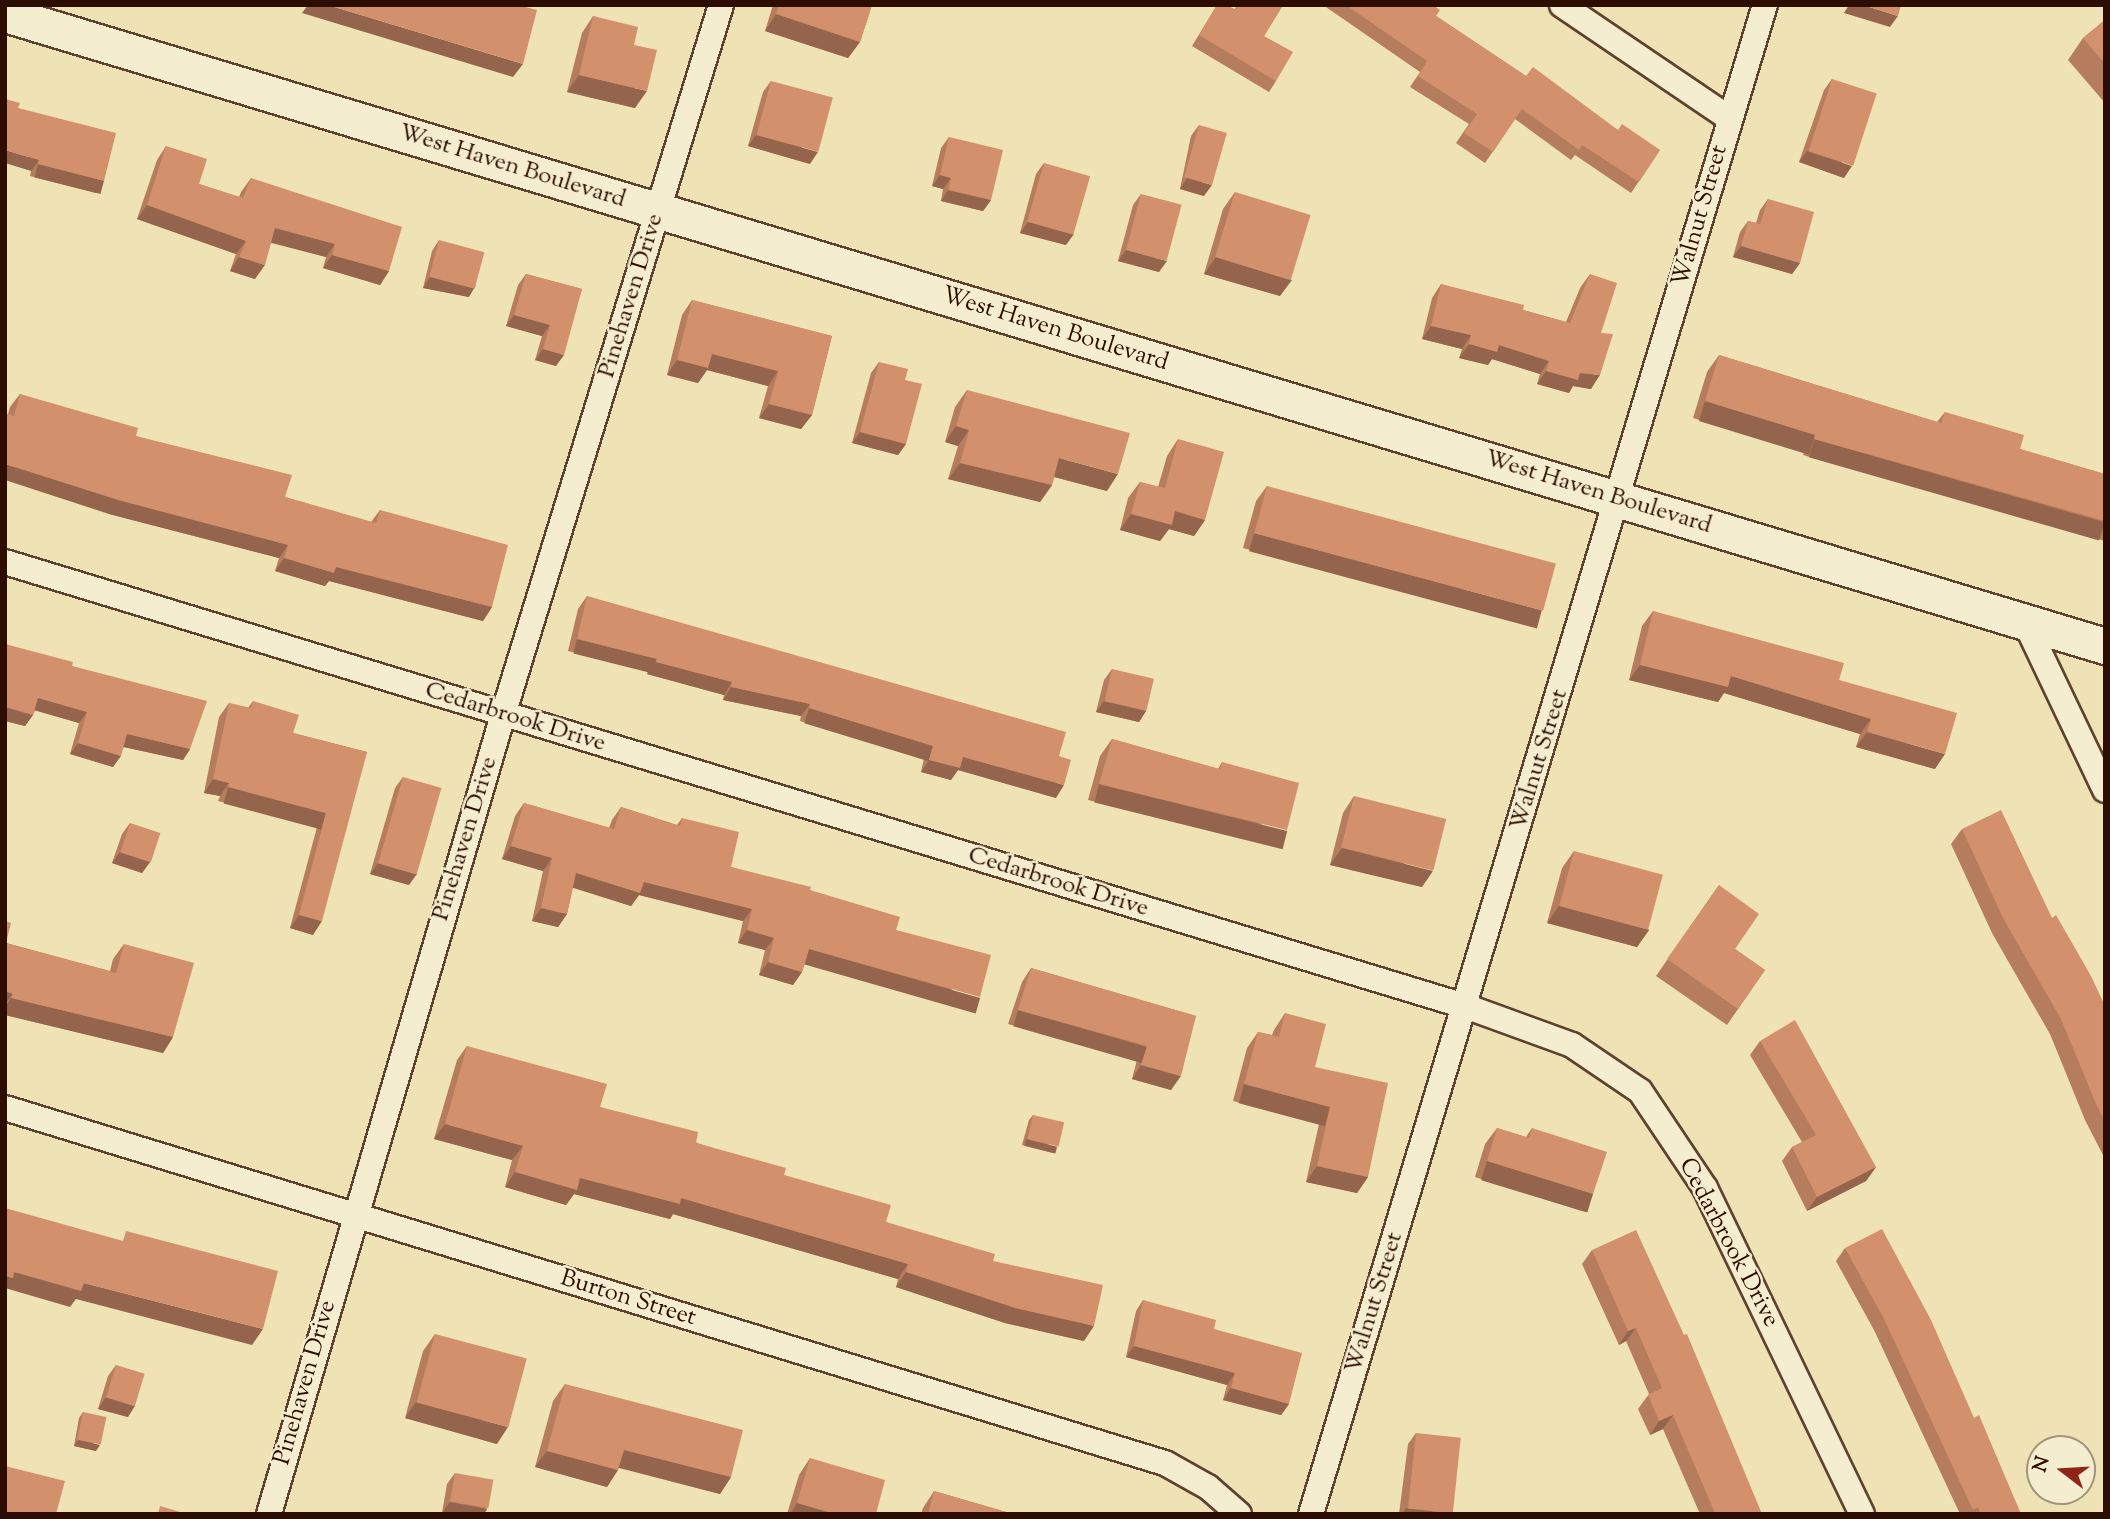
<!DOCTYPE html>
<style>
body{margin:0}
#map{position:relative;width:2110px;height:1519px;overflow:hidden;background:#efe3b5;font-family:"Sorts Mill Goudy",serif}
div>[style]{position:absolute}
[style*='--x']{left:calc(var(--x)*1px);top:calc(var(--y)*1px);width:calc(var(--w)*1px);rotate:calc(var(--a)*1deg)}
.roads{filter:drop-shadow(2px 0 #5e422f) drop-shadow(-2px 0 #5e422f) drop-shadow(0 2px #5e422f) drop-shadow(0 -2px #5e422f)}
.street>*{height:24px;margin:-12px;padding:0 12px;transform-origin:12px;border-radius:12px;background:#f5edcf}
.secondary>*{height:35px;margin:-17.5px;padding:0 17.5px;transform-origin:17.5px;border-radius:17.5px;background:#f5edcf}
.wall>*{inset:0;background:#b57c5d}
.shaded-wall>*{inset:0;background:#94654c;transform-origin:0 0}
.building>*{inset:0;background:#d3906c;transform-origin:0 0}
span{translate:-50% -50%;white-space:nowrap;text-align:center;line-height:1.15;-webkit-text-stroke:5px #f5edcf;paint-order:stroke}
.street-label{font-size:24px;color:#2d0c02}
.frame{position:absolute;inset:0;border:7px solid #2d0c02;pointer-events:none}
.north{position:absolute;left:2026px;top:1435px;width:70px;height:70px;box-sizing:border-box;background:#f5edcf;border:2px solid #a5937d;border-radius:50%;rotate:287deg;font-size:19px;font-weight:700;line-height:28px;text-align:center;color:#2d0c02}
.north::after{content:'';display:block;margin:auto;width:24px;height:32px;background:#8f2418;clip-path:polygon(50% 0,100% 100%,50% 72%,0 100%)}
</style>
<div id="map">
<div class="roads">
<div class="street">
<div style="--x:1562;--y:5;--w:202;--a:34.1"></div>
<div style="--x:5;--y:562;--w:1526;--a:16.92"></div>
<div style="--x:1465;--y:1006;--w:114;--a:20"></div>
<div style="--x:1572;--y:1045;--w:82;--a:34.1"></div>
<div style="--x:1640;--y:1091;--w:117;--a:56.2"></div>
<div style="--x:1705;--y:1188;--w:362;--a:64.3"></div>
<div style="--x:2025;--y:622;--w:186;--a:64.5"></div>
<div style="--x:5;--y:1108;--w:1213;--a:17.02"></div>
<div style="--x:1165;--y:1463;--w:49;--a:29.2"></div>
<div style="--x:1208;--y:1487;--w:41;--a:41.1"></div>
<div style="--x:269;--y:1514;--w:833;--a:-73.68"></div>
<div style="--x:503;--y:715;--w:743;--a:-72.93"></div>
<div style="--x:1311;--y:1514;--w:1576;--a:-73.26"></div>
</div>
<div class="secondary">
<div style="--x:5;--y:14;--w:2193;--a:16.75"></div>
</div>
</div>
<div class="wall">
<div style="clip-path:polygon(773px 5px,872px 5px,860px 42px,848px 58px,765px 31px)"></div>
<div style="clip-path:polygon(1217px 5px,1235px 9px,1237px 5px,1283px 5px,1264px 36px,1276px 81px,1269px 92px,1192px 46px)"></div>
<div style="clip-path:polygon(1323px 5px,1433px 5px,1436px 16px,1526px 76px,1618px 130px,1660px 150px,1631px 193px,1575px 155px,1571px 160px,1515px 119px,1485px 163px,1456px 143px,1469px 124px,1410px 87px,1420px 72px)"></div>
<div style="clip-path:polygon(593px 16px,634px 45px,635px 108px,567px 92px,582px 33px)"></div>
<div style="clip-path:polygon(2105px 20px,2105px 103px,2068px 60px,2083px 38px)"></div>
<div style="clip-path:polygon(1832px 79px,1844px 178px,1799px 162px,1824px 90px)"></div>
<div style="clip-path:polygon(771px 81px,810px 164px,748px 146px,763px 92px)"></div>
<div style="clip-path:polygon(18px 108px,104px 181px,96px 193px,30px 176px,31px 171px)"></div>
<div style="clip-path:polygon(1199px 125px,1204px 196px,1180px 189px,1191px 136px)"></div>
<div style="clip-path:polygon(949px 137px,991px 200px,983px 211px,941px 201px,943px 189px,932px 186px,941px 148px)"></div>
<div style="clip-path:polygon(166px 146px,199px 184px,239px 197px,241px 192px,251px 178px,389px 271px,380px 285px,323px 268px,326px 257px,271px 243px,255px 279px,230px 271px,236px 254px,137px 219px,157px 160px)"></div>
<div style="clip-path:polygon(1044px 163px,1066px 245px,1020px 233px,1036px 174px)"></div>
<div style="clip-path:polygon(1235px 192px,1280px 296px,1204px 274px,1223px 209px)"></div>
<div style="clip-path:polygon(1141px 194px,1159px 272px,1118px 261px,1133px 205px)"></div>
<div style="clip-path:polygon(1768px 199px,1800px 263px,1792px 274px,1733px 257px,1740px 232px,1748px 221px,1756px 223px,1760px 210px)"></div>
<div style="clip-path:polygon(439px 240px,469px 297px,423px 288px,432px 251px)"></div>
<div style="clip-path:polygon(526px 274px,582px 289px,556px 366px,535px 360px,542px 336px,506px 326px,518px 285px)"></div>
<div style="clip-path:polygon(1590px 274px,1601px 333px,1591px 389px,1573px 386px,1569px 393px,1537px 384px,1540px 374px,1492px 359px,1488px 365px,1459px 358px,1462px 349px,1422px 339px,1432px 298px,1441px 284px,1523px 310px,1566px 322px,1580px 288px)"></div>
<div style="clip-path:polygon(692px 300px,832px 336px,812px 415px,801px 429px,759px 418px,768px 386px,707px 370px,698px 383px,667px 375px,682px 315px)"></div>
<div style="clip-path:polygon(1719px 355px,1937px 422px,1945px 412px,2020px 449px,2104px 474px,2105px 472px,2105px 541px,1803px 455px,1804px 452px,1693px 418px,1707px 372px)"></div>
<div style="clip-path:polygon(879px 362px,905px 380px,906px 444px,898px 455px,852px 443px,871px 373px)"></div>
<div style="clip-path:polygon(967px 390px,1107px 491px,1054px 477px,1052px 485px,1040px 502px,948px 479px,958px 446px,945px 442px,955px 407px)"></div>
<div style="clip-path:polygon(20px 394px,136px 436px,285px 497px,371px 522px,380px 510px,492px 607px,483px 621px,329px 581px,325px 586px,275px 571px,279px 558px,109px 514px,8px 414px,10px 407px)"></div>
<div style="clip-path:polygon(1178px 439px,1205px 520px,1194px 536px,1169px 529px,1160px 541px,1120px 530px,1128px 498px,1140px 482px,1158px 487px,1167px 456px)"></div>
<div style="clip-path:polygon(1267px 486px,1532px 626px,1243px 548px,1256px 501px)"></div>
<div style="clip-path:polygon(587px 596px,1059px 756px,1056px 798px,958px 770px,951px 780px,921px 772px,924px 758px,800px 721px,801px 716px,723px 700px,724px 695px,647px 674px,648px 671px,568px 651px,578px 609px)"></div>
<div style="clip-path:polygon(1653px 611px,1839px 680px,1935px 769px,1856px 747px,1860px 734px,1724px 693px,1718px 702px,1629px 680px,1642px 626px)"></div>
<div style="clip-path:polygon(5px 644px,72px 666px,190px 749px,183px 760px,124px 747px,113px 767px,70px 754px,79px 723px,35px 710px,33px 715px,25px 726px,5px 721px)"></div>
<div style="clip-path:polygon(1112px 669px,1146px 711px,1139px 722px,1096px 712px,1104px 680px)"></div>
<div style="clip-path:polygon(253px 701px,293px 733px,367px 752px,313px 935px,290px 928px,317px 827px,218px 801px,220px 796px,204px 793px,219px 717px,229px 703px,248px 708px)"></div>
<div style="clip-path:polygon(1112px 739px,1218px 769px,1222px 762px,1275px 846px,1088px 800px,1100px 756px)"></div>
<div style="clip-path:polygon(403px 777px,409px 885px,370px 874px,395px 788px)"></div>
<div style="clip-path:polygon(1354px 796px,1422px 887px,1330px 865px,1343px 813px)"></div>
<div style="clip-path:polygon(524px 803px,609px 828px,612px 820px,621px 807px,677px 825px,682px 818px,731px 867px,810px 890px,896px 930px,971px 1010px,805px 963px,802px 972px,793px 985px,759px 975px,765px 950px,738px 943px,743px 921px,639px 895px,631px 906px,573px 887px,567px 914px,558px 927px,532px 921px,543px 871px,502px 859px,515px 816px)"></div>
<div style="clip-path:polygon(130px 823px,150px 862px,142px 873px,112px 863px,122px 834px)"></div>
<div style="clip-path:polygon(1962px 829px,2052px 918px,2105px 1006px,2105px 1159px,2085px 1120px,2050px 1034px,1992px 933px,1951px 844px)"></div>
<div style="clip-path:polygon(1574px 851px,1649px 930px,1637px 947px,1547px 923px,1562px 868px)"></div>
<div style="clip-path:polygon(1719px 885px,1735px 949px,1765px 970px,1727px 1025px,1656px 976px)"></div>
<div style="clip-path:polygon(5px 921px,6px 943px,110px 971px,113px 959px,124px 944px,173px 1037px,163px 1053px,5px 1015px)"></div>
<div style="clip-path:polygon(1031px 968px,1196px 1016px,1171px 1090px,1132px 1079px,1137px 1060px,1008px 1024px,1022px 982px)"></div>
<div style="clip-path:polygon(1285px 1013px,1315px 1067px,1368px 1177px,1357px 1193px,1306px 1182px,1319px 1124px,1233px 1101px,1247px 1048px,1258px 1032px,1272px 1035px,1274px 1030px)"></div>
<div style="clip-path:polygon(1760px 1041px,1876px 1167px,1866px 1181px,1807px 1211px,1782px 1161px,1792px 1147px,1802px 1142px,1750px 1055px)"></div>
<div style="clip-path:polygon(467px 1046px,600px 1107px,784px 1175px,886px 1222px,993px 1261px,1084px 1341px,1005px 1323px,896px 1287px,898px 1279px,673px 1214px,670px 1219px,574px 1194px,566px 1205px,505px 1187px,512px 1160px,434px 1139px,457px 1060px)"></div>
<div style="clip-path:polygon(1033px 1115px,1053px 1153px,1022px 1145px,1029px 1120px)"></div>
<div style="clip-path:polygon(1497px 1128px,1526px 1137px,1532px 1128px,1593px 1194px,1582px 1211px,1475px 1177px,1485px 1144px)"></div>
<div style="clip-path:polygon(1845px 1248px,1974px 1418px,2021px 1514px,1960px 1514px,1874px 1330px,1836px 1261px)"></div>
<div style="clip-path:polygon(1592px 1250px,1762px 1514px,1700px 1514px,1663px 1429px,1650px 1435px,1638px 1409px,1649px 1394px,1626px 1341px,1619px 1345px,1582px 1264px)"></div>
<div style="clip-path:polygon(1143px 1300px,1214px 1329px,1289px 1404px,1281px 1415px,1223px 1400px,1227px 1385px,1126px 1357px,1136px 1311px)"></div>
<div style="clip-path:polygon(435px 1334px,497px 1444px,405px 1418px,423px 1351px)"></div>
<div style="clip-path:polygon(116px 1365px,128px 1417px,98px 1409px,108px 1376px)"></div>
<div style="clip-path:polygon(565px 1384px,731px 1477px,720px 1494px,619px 1468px,607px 1487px,535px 1467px,553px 1401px)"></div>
<div style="clip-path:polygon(83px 1412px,96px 1451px,74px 1446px,79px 1418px)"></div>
<div style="clip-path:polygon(1416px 1433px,1452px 1514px,1399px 1514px,1408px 1444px)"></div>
<div style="clip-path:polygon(810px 1458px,876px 1514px,787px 1514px,799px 1475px)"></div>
<div style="clip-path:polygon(455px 1473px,487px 1509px,484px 1514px,442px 1513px,447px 1484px)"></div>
<div style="clip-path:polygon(934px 1491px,1013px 1514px,921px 1514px,923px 1508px)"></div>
</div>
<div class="shaded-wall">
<div style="clip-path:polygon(308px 5px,328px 5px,523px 64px,513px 77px,302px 13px)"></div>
<div style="clip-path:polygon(1849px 5px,1863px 5px,1898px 16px,1890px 27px,1844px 13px)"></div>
<div style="clip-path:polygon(776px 14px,860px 42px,848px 58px,765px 31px)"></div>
<div style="clip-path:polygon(579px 75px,647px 91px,635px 108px,567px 92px)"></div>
<div style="clip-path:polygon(756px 135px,818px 152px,810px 164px,748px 146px)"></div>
<div style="clip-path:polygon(5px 150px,39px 160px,31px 171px,5px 163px)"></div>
<div style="clip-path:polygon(1807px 151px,1852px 166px,1844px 178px,1799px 162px)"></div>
<div style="left:38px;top:164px;width:68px;height:14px;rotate:14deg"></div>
<div style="clip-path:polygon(940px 175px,951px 178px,943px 189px,932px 186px)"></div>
<div style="clip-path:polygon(1187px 178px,1212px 185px,1204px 196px,1180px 189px)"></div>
<div style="clip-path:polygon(948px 190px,991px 200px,983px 211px,941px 201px)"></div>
<div style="clip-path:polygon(147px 205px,246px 241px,236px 254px,137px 219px)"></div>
<div style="clip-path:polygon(1028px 222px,1074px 234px,1066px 245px,1020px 233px)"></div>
<div style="clip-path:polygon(275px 228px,335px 244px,326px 257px,266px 241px)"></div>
<div style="clip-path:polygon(1741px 246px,1800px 263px,1792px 274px,1733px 257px)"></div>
<div style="clip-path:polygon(1126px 250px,1167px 261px,1159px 272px,1118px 261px)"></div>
<div style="clip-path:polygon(332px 255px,389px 271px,380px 285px,323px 268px)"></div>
<div style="clip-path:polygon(239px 257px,265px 265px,255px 279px,230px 271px)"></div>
<div style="clip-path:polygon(1216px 257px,1292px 280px,1280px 296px,1204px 274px)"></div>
<div style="clip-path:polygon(430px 277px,476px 285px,469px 297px,423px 288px)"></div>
<div style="clip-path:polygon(514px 315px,550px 325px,542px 336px,506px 326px)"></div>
<div style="clip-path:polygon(1431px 326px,1471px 335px,1462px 349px,1422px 339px)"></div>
<div style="clip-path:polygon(1469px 344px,1499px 345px,1549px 361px,1540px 374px,1492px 359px,1488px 365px,1459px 358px)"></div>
<div style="clip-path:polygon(543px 349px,564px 355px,556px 366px,535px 360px)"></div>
<div style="clip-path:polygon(712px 354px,778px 371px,768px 386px,707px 370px,698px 383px,667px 375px,677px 360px)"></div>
<div style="clip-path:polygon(1546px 371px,1580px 373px,1600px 375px,1591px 389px,1573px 386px,1569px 393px,1537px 384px)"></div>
<div style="left:1705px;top:401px;width:115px;height:21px;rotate:17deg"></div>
<div style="clip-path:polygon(769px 404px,812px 415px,801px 429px,759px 418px)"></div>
<div style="clip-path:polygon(956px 426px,969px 430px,958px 446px,945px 442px)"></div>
<div style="clip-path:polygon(860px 432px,906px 444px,898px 455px,852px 443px)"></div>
<div style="left:1814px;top:439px;width:302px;height:19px;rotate:16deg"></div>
<div style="clip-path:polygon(1059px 458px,1118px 474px,1107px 491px,1047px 475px)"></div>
<div style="clip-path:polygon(960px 463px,1052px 485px,1040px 502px,948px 479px)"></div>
<div style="clip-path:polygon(5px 464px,288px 545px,279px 558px,109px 514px,5px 480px)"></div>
<div style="clip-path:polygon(1175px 511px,1205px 520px,1194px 536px,1169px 529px,1160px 541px,1120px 530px,1131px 514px)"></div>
<div style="left:1254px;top:533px;width:298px;height:19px;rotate:15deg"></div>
<div style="clip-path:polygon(284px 558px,336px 567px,492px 607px,483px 621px,329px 581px,325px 586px,275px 571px)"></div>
<div style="left:577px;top:639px;width:82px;height:15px;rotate:14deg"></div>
<div style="clip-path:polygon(656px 662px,732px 682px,724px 695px,647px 674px)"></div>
<div style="clip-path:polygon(1640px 665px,1731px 676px,1871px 719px,1860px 734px,1724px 693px,1718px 702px,1629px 680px)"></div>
<div style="clip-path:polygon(731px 687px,810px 704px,801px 716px,723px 700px)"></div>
<div style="clip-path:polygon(38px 698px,87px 712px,79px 723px,30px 709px)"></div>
<div style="clip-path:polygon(1104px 701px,1146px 711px,1139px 722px,1096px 712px)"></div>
<div style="clip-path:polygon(5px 707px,33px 715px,25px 726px,5px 721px)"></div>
<div style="left:809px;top:708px;width:130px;height:16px;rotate:17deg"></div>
<div style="clip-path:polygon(1867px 732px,1945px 754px,1935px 769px,1856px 747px)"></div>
<div style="clip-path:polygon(127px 734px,190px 749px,183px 760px,119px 746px)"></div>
<div style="clip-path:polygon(78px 743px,121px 756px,113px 767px,70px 754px)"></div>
<div style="clip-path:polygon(963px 757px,1064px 785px,1056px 798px,958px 770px,951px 780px,921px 772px,929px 760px)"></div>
<div style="clip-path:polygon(213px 779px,229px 783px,220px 796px,204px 793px)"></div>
<div style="left:1099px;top:784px;width:194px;height:19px;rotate:14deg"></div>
<div style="left:228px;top:787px;width:101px;height:17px;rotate:15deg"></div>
<div style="clip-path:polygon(511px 846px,552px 858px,543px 871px,502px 859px)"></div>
<div style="clip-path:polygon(1342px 848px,1433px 871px,1422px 887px,1330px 865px)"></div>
<div style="clip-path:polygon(120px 852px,150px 862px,142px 873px,112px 863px)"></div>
<div style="clip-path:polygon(378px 863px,417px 874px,409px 885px,370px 874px)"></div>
<div style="clip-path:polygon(576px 873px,644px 882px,752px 909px,743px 921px,639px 895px,631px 906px,567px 886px)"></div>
<div style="clip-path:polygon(1559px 906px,1649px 930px,1637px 947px,1547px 923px)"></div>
<div style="clip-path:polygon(541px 908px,567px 914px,558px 927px,532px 921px)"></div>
<div style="clip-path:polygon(299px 915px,322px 921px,313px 935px,290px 928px)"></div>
<div style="clip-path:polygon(747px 930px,774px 938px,765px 950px,738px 943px)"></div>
<div style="left:809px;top:949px;width:178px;height:16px;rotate:16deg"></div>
<div style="clip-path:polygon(768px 962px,802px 972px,793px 985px,759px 975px)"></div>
<div style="clip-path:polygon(5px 991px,13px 994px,5px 1004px)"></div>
<div style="clip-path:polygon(11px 998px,173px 1037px,163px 1053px,5px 1015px,5px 1007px)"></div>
<div style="left:1018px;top:1010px;width:134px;height:17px;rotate:16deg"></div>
<div style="clip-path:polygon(1141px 1065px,1181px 1076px,1171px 1090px,1132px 1079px)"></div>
<div style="left:1244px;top:1084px;width:89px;height:20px;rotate:15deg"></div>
<div style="clip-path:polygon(445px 1124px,523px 1146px,512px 1160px,434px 1139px)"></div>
<div style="left:1026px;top:1139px;width:32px;height:7px;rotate:14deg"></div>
<div style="left:1487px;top:1161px;width:111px;height:20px;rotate:17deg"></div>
<div style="clip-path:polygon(1317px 1166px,1368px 1177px,1357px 1193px,1306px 1182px)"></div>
<div style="clip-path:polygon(1876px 1167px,1866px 1181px,1807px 1211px,1817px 1197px)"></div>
<div style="clip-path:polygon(515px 1172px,580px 1178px,681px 1198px,908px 1264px,898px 1279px,673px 1214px,670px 1219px,574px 1194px,566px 1205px,505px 1187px)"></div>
<div style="clip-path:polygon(14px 1272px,84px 1283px,263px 1329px,252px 1345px,76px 1299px,70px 1307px,5px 1288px,5px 1276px)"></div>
<div style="clip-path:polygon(906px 1272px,1094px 1326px,1084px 1341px,1005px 1323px,896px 1287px)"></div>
<div style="clip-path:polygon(1636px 1328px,1626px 1341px,1619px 1345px,1628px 1331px)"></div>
<div style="clip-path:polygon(1134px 1346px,1235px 1373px,1227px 1385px,1126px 1357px)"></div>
<div style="clip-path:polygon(1231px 1388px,1289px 1404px,1281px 1415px,1223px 1400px)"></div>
<div style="clip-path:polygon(106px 1397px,135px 1406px,128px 1417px,98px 1409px)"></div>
<div style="clip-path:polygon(416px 1402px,508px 1427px,497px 1444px,405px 1418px)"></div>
<div style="clip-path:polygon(1673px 1415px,1663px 1429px,1650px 1435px,1659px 1421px)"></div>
<div style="clip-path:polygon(78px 1440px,100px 1445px,96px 1451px,74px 1446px)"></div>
<div style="clip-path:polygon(624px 1450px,731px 1477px,720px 1494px,613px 1466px)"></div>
<div style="clip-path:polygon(547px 1451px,618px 1470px,607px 1487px,535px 1467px)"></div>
<div style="clip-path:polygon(450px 1502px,487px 1509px,484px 1514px,442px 1513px)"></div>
<div style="clip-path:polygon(797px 1503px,835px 1514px,790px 1514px)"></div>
<div style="clip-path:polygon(1406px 1508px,1452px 1514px,1402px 1514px)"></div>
</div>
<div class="building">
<div style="clip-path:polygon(328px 5px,518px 5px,537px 10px,523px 64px)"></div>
<div style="clip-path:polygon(779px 5px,872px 5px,860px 42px,776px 14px)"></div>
<div style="clip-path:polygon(1217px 5px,1228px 5px,1235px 10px,1238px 5px,1283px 5px,1264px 36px,1293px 52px,1276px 81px,1199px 35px)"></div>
<div style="clip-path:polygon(1346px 5px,1433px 5px,1440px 10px,1436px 16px,1526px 76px,1533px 67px,1618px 130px,1622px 124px,1660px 150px,1639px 182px,1582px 145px,1579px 150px,1522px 109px,1493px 152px,1464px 133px,1477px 114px,1418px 76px,1427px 61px)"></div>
<div style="clip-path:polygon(1863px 5px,1901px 5px,1898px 16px)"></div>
<div style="clip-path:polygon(593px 16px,638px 27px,634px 45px,657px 50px,647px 91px,579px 75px)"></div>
<div style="clip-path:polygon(2105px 20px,2105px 64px,2083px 38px)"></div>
<div style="left:1832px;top:79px;width:47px;height:76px;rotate:18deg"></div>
<div style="left:771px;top:81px;width:64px;height:56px;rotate:15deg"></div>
<div style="clip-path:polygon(5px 99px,20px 103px,18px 108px,116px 133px,104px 181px,38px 164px,39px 160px,5px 150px)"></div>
<div style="left:1199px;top:125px;width:29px;height:54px;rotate:16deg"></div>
<div style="clip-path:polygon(949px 137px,1003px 150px,991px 200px,948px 190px,951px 178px,940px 175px)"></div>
<div style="clip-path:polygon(166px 146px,207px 159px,199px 184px,243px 198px,251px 178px,402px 227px,389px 271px,332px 255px,335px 244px,275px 228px,265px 265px,239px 257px,246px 241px,147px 205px)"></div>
<div style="left:1044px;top:163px;width:48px;height:61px;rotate:16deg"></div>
<div style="left:1235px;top:192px;width:79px;height:68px;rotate:17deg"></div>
<div style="left:1141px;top:194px;width:42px;height:58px;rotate:15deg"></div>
<div style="clip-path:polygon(1768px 199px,1814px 212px,1800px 263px,1741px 246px,1748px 221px,1760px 224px)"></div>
<div style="left:439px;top:240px;width:47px;height:38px;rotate:15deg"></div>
<div style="clip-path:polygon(526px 274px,582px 289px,564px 355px,543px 349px,550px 325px,514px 315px)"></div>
<div style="clip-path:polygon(1590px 274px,1617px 283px,1601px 333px,1613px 334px,1600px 375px,1580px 373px,1578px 380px,1546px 371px,1549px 361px,1499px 345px,1497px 352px,1469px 344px,1471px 335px,1431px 326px,1441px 284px,1524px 305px,1523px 310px,1570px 323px)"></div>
<div style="clip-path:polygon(692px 300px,832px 336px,812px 415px,769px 404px,778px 371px,712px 354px,708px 368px,677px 360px)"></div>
<div style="clip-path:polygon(1719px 355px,1941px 423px,1945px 412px,2024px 435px,2020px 449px,2105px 474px,2105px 521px,1814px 439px,1815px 435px,1705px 401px)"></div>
<div style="clip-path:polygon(879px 362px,908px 369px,905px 380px,922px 384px,906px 444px,860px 432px)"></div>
<div style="clip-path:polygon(967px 390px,1130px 433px,1118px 474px,1059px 458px,1052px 485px,960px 463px,969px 430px,956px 426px)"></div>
<div style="clip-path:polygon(20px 394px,138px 428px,136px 436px,292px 475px,285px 497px,376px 523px,380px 510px,508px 545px,492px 607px,336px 567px,334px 573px,284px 558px,288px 545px,118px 500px,5px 464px,5px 413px,14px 416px)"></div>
<div style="clip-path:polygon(1178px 439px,1224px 452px,1205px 520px,1175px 511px,1172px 525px,1131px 514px,1140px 482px,1165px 488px)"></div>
<div style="left:1267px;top:486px;width:299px;height:49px;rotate:15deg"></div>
<div style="clip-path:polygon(587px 596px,1066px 732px,1059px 756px,1071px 760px,1064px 785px,963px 757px,960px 768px,929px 760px,933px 746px,809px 708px,810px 704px,731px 687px,732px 682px,656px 662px,657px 659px,577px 639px)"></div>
<div style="clip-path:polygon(1653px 611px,1844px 663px,1839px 680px,1957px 713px,1945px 754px,1867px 732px,1871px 719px,1731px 676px,1728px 687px,1640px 665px)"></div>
<div style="clip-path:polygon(5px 644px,73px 662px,72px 666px,207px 701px,190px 749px,127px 734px,121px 756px,78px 743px,87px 712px,38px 698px,33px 715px,5px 707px,6px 686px,5px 686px)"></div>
<div style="left:1112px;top:669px;width:43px;height:33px;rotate:13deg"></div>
<div style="clip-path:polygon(253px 701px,299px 715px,293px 733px,367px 752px,322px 921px,299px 915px,326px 813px,228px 787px,229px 783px,213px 779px,229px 703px,251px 708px)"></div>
<div style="clip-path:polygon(1112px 739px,1220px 769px,1222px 762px,1299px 783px,1287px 830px,1099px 784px)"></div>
<div style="left:403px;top:777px;width:40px;height:90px;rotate:16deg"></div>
<div style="left:1354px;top:796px;width:95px;height:53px;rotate:14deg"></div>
<div style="clip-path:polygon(524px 803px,614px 829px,621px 807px,680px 826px,682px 818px,739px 832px,731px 867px,811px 887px,810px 890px,900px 917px,896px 930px,991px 955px,980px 997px,809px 949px,802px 972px,768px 962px,774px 938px,747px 930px,752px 909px,644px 882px,640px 893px,576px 873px,567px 914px,541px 908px,552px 858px,511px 846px)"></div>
<div style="clip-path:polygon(2001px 810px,2052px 918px,2056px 915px,2091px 976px,2105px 1006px,2105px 1122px,2096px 1104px,2061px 1019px,2003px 918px,1962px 829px)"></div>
<div style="left:130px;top:823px;width:32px;height:31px;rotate:18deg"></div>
<div style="left:1574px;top:851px;width:92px;height:57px;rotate:15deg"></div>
<div style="clip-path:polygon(1719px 885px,1759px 914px,1735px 949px,1765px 970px,1738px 1009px,1667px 959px)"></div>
<div style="clip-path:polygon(5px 921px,11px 923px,6px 943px,116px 973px,124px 944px,194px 963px,173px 1037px,11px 998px,13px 994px,5px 991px)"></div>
<div style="clip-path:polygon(1031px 968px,1196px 1016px,1181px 1076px,1141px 1065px,1147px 1046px,1018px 1010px)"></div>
<div style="clip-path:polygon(1285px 1013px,1326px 1024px,1315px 1067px,1388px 1083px,1368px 1177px,1317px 1166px,1330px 1107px,1244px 1084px,1258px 1032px,1279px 1037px)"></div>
<div style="clip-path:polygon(1795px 1020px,1876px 1167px,1817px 1197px,1792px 1147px,1816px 1135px,1760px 1041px)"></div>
<div style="clip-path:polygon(467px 1046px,607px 1084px,600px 1107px,698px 1132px,696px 1143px,786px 1168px,784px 1175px,891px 1205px,886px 1222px,995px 1254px,993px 1261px,1103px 1285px,1094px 1326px,1015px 1308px,906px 1272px,908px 1264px,681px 1198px,680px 1204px,580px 1178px,577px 1190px,515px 1172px,523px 1146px,445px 1124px)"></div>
<div style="left:1033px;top:1115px;width:32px;height:25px;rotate:13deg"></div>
<div style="clip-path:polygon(1497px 1128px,1529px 1138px,1532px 1128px,1607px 1152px,1593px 1194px,1487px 1161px)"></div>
<div style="clip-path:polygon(5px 1208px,123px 1241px,126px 1231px,278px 1271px,263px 1329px,84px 1283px,81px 1291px,14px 1272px,13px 1278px,5px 1276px)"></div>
<div style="clip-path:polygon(1882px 1229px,1931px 1320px,1974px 1418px,1979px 1415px,2021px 1514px,1980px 1514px,1978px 1507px,1973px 1510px,1883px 1317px,1845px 1248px)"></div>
<div style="clip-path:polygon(1636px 1230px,1684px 1335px,1687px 1334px,1762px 1514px,1712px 1514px,1715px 1513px,1673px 1415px,1659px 1421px,1648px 1395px,1662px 1388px,1636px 1328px,1628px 1331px,1592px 1250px)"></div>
<div style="clip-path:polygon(1143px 1300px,1216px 1320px,1214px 1329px,1302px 1353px,1289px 1404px,1231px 1388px,1235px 1373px,1134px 1346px)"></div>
<div style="left:435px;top:1334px;width:95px;height:71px;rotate:15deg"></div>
<div style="left:116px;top:1365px;width:30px;height:34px;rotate:17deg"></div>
<div style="clip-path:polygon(565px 1384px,743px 1430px,731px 1477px,624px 1450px,618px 1470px,547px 1451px)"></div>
<div style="left:83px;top:1412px;width:24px;height:28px;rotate:12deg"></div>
<div style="left:1416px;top:1433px;width:45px;height:76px;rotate:6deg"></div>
<div style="clip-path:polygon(810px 1458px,885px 1480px,876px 1514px,835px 1514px,797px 1503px)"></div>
<div style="clip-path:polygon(5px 1466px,65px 1481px,56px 1514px,5px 1514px)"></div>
<div style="left:455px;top:1473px;width:39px;height:29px;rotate:10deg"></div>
<div style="clip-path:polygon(934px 1491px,1013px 1514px,928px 1514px)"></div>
<div style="clip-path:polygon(160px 1506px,187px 1514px,158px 1514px)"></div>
</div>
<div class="street-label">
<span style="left:512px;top:167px;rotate:17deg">West Haven Boulevard</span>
<span style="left:1701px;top:216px;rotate:-74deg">Walnut Street</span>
<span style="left:632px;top:296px;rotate:-73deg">Pinehaven Drive</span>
<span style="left:1055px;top:330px;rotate:17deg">West Haven Boulevard</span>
<span style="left:1598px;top:493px;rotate:17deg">West Haven Boulevard</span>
<span style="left:515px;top:718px;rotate:17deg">Cedarbrook Drive</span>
<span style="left:1540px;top:760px;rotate:-73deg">Walnut Street</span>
<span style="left:466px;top:839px;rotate:-73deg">Pinehaven Drive</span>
<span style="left:1058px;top:883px;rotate:17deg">Cedarbrook Drive</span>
<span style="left:1728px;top:1243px;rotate:62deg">Cedarbrook Drive</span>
<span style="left:628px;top:1299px;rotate:17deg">Burton Street</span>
<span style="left:1375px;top:1303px;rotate:-73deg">Walnut Street</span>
<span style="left:306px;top:1383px;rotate:-74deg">Pinehaven Drive</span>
</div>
<div class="frame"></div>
<div class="north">N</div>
</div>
